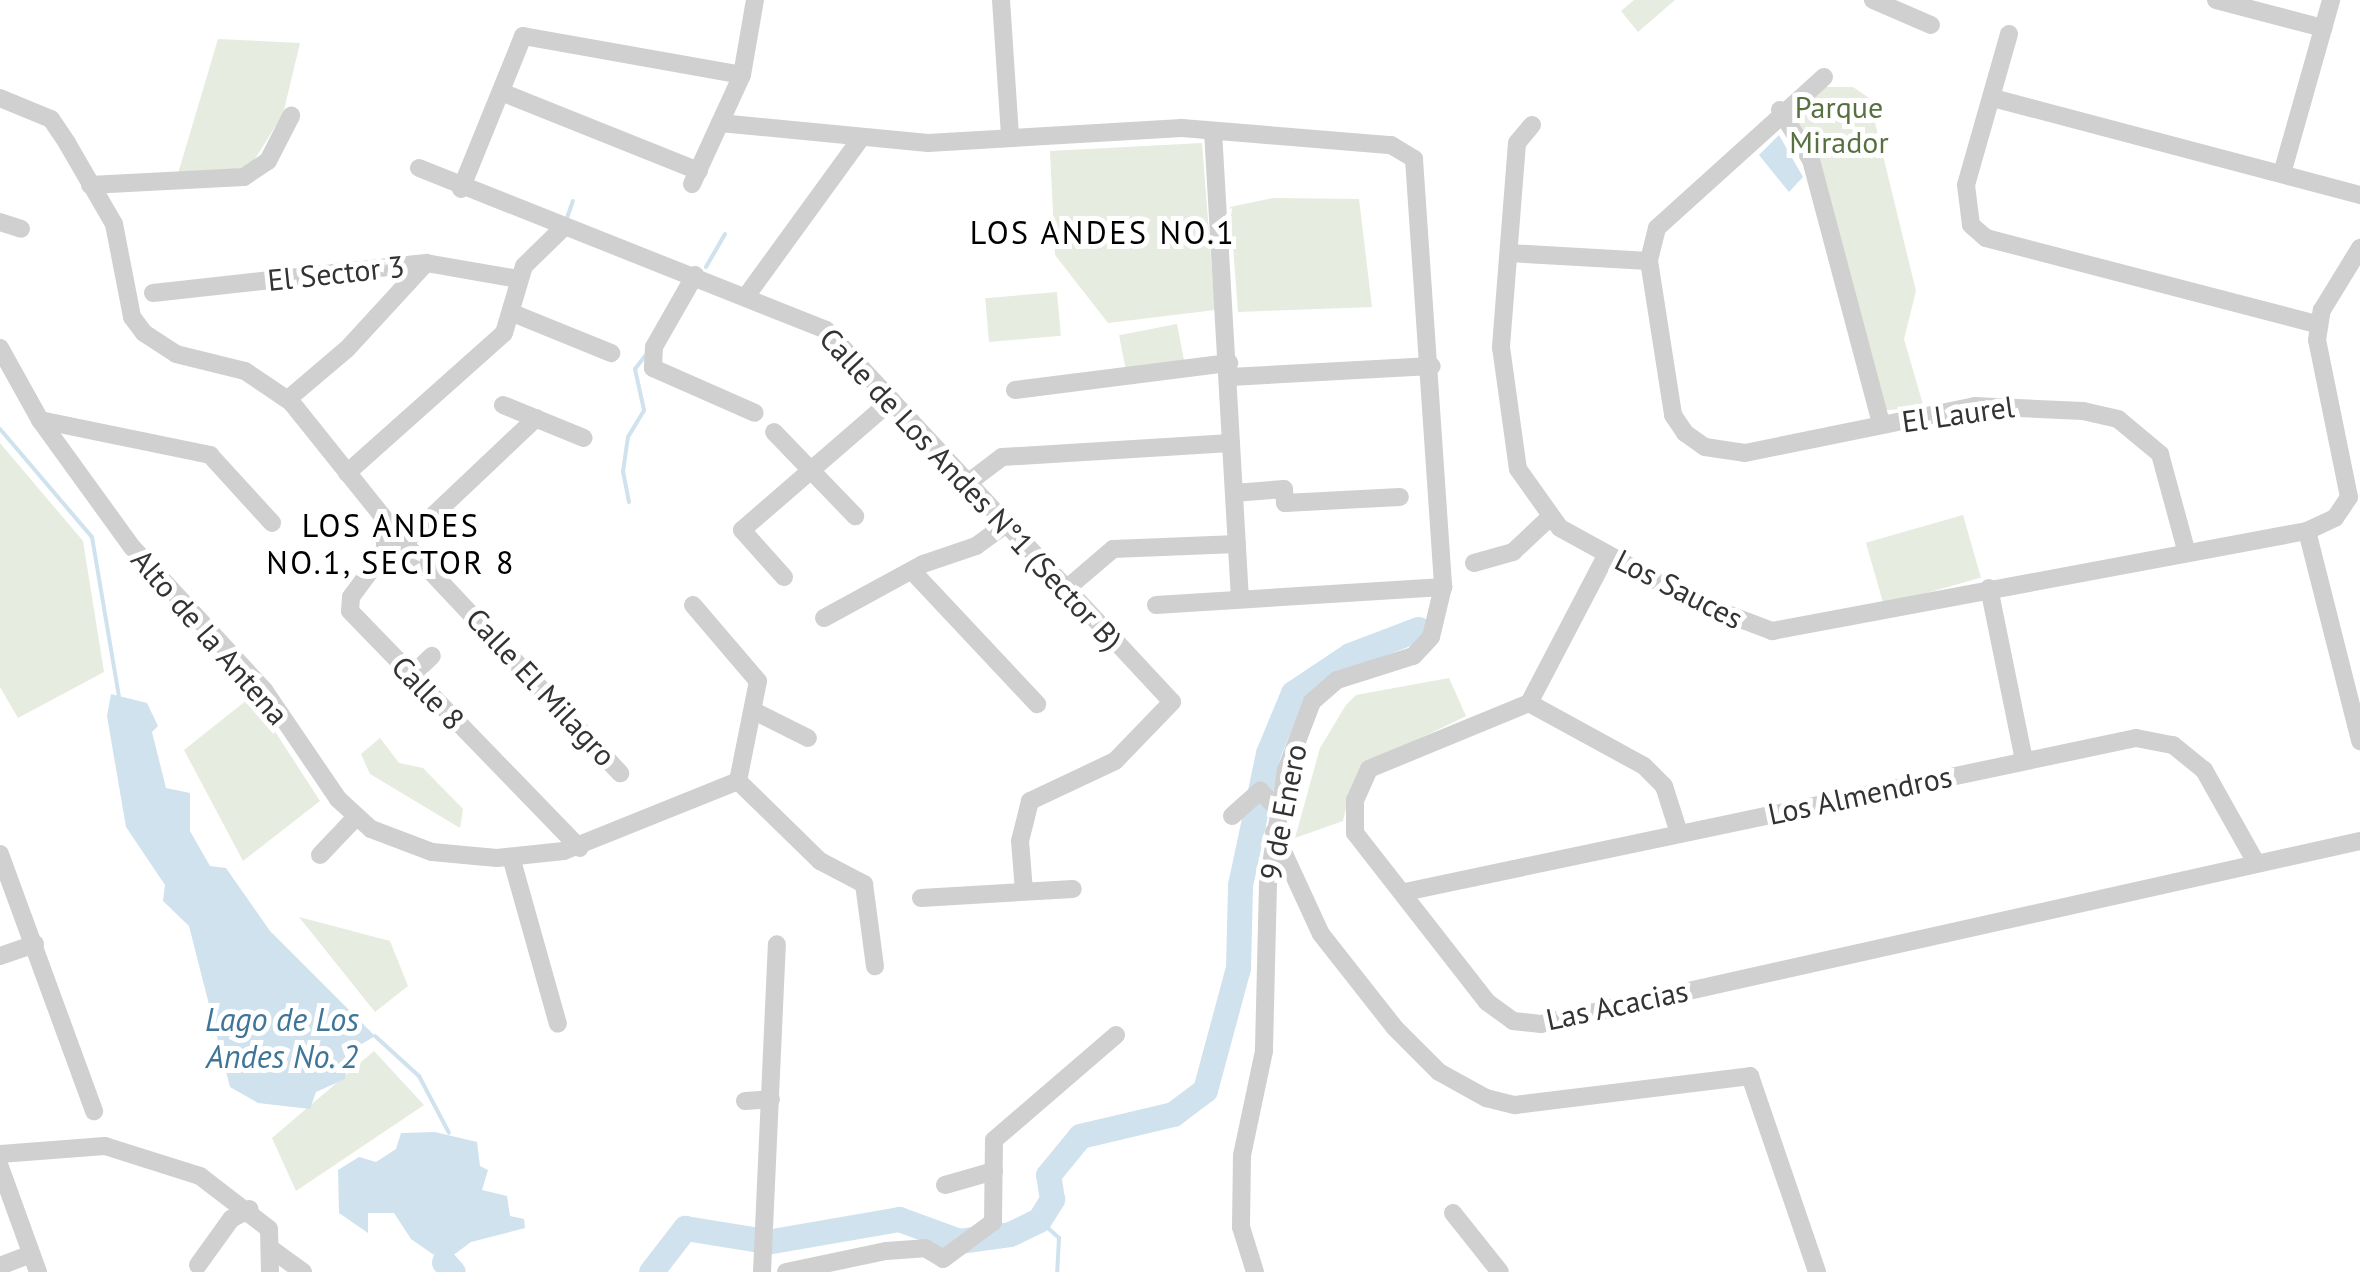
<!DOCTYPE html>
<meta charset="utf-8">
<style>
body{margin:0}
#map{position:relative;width:2360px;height:1272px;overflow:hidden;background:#fff;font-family:"PT Sans",sans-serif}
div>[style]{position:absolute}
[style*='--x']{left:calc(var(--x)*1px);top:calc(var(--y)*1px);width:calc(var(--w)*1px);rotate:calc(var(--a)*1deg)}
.green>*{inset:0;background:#e6ecdf;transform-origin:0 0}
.water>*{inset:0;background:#cfe2ee}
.stream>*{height:4px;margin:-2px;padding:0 2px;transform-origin:2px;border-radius:2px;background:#cfe2ee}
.river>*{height:25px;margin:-12.5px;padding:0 12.5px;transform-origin:12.5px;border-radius:12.5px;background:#cfe2ee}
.minor>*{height:18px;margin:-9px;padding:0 9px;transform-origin:9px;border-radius:9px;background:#d0d0d0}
span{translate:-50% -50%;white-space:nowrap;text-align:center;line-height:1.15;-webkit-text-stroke:10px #fff;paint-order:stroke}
.park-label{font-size:30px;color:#56703f}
.street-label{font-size:30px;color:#333}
.neighbourhood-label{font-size:32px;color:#000;letter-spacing:2.5px}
.water-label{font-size:32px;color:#3f7597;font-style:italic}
</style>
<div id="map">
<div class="green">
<div style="clip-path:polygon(1634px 0,1675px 0,1638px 32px,1621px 11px)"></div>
<div style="clip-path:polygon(218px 39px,300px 43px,283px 114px,250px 167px,177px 177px)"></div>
<div style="clip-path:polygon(1820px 87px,1853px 87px,1869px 98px,1916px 291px,1904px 339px,1924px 408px,1886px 410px,1815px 153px,1789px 112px)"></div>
<div style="clip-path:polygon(1202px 143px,1215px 310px,1108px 323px,1055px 255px,1050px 151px)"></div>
<div style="clip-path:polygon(1273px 198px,1359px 199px,1372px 307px,1238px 312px,1230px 207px)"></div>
<div style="left:1057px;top:292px;width:44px;height:72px;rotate:85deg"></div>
<div style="left:1177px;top:324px;width:38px;height:59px;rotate:79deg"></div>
<div style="clip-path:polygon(0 443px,83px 541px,104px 672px,18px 718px,0 687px)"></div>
<div style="left:1963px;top:515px;width:65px;height:101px;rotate:74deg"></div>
<div style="clip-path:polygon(1449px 678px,1466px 716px,1382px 757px,1349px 796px,1343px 821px,1295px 838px,1320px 748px,1346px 705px,1356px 695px)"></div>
<div style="clip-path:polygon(252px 696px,320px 801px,243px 861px,184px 750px)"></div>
<div style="clip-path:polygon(380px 738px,399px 763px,423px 768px,463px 809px,460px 828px,370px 774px,361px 754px)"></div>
<div style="clip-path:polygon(299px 917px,390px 941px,408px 986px,375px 1012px)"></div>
<div style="clip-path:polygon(374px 1051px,424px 1105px,296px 1191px,272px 1138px)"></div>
</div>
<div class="water">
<div style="clip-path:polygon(1779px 135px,1803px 177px,1789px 192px,1759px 155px)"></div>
<div style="clip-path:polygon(111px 694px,147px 703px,158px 726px,152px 732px,166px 788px,190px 793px,190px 831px,210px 866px,226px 868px,270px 931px,375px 1036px,350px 1051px,345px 1079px,316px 1092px,310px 1109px,258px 1103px,230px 1087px,189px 926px,163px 901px,165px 885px,126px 827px,107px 716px)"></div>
<div style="clip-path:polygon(435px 1132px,477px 1142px,480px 1166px,488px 1170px,482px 1190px,507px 1196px,510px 1216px,524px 1219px,525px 1228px,471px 1242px,444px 1262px,411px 1239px,394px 1213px,368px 1213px,368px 1233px,339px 1213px,338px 1170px,359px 1157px,376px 1162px,396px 1149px,401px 1133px)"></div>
</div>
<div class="stream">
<div style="--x:567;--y:218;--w:18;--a:-71"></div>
<div style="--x:706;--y:267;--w:38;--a:-60"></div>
<div style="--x:0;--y:429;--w:142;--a:49.6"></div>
<div style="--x:92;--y:537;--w:161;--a:80.4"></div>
<div style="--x:629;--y:502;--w:31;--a:-101"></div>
<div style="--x:623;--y:472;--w:35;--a:-82"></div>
<div style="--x:628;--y:437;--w:31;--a:-59"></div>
<div style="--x:644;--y:410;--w:42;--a:-102.4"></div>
<div style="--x:635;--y:369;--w:18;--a:-52"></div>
<div style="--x:375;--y:1036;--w:59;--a:42.3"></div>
<div style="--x:419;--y:1076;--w:64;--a:62.2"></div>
<div style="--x:1039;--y:1220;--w:27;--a:42"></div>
<div style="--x:1059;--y:1238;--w:34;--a:93"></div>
</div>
<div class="river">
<div style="--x:772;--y:1241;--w:129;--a:-9.8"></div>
<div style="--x:899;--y:1219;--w:64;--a:20.1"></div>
<div style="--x:959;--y:1241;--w:51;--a:-7.8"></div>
<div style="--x:1010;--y:1234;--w:32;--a:-26"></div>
<div style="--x:1039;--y:1220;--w:25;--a:-58"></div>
<div style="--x:1052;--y:1199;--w:24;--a:-99"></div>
<div style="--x:1048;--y:1175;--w:50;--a:-50.6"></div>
<div style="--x:1080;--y:1136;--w:96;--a:-13.3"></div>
<div style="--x:1173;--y:1114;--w:40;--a:-37"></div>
<div style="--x:1205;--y:1090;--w:126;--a:-74.9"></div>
<div style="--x:1238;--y:968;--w:83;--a:-88.6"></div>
<div style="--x:1240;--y:885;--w:135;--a:-78"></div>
<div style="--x:1268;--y:753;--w:65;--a:-67.4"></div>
<div style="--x:1293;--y:693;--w:69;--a:-33.7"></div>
<div style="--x:1350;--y:655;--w:73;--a:-20.9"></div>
<div style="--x:444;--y:1262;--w:13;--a:48"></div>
<div style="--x:651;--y:1272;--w:56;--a:-52.3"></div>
<div style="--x:685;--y:1228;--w:69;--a:9.2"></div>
</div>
<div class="minor">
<div style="--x:1001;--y:0;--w:137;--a:86.2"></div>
<div style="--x:1873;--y:0;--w:63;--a:23.3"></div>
<div style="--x:2216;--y:0;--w:111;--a:14.7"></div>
<div style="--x:2009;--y:34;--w:157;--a:105.9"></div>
<div style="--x:1966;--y:185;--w:40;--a:82.9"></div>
<div style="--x:1971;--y:225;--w:20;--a:41"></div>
<div style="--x:1986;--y:238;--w:344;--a:14.6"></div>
<div style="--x:1824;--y:77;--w:225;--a:137.9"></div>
<div style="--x:1657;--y:228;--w:34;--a:104"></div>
<div style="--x:1649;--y:261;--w:156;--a:81.1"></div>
<div style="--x:1673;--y:415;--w:22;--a:56"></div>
<div style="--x:1685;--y:433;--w:24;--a:35"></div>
<div style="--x:1705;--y:447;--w:40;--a:8.5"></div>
<div style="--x:1745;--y:453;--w:235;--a:-11.5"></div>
<div style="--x:1975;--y:406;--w:108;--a:2.7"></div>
<div style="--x:2083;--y:411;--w:36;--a:13"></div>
<div style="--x:2118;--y:419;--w:55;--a:39.8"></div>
<div style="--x:2160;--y:454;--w:99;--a:74.8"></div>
<div style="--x:501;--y:92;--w:213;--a:21.8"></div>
<div style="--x:0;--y:98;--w:55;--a:22.4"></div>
<div style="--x:51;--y:119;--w:29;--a:56"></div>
<div style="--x:67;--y:143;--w:94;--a:59.9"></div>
<div style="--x:114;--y:224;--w:95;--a:79"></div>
<div style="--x:132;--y:317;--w:20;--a:53"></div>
<div style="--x:144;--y:333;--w:38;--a:33"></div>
<div style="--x:176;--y:354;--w:71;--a:13.8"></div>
<div style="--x:245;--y:371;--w:55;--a:34"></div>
<div style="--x:291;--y:402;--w:181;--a:51.3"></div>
<div style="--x:404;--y:543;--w:316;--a:46.8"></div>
<div style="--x:1993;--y:98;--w:380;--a:14.8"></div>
<div style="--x:1780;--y:110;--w:59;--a:58.2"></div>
<div style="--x:1811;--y:160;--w:273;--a:75.1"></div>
<div style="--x:720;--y:123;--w:209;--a:5.5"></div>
<div style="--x:928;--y:143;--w:254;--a:-3.4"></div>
<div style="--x:1182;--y:128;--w:210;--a:4.7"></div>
<div style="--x:1391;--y:145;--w:27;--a:31"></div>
<div style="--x:1414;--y:159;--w:429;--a:86.1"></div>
<div style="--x:1443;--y:587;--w:51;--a:103.5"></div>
<div style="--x:1431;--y:637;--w:26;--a:133"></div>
<div style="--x:1413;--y:656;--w:80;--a:162.5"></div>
<div style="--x:1337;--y:680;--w:33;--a:139"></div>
<div style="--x:1312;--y:702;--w:73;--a:110.9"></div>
<div style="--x:1286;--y:770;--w:115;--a:99"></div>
<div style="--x:1268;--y:884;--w:167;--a:91.4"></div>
<div style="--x:1264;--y:1051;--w:106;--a:101.9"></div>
<div style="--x:1242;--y:1155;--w:72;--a:90.8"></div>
<div style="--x:1241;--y:1227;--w:47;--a:72.7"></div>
<div style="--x:1532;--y:125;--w:23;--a:130"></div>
<div style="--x:1517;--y:143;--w:205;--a:94.5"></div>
<div style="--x:1501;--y:347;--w:123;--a:82.1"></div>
<div style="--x:1518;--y:469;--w:72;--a:54.6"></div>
<div style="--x:1560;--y:528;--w:152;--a:28.8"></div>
<div style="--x:1693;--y:601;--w:85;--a:20.8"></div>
<div style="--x:1772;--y:631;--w:544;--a:-10.59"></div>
<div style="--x:2307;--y:531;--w:31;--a:-25"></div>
<div style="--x:2335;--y:518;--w:25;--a:-56"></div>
<div style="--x:2349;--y:497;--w:160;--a:-101.5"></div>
<div style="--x:2317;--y:340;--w:30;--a:-81"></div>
<div style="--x:2322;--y:310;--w:73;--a:-58.5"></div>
<div style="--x:1213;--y:131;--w:467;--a:86.7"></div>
<div style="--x:419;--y:168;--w:438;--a:21.7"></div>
<div style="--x:826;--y:330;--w:508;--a:47.07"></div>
<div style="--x:1172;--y:702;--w:82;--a:134"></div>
<div style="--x:1115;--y:761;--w:94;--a:154.8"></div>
<div style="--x:1030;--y:801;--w:41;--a:104"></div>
<div style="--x:1020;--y:841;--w:50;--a:85.4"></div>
<div style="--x:2283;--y:170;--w:177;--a:-74.2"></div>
<div style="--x:692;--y:184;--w:120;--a:-65.4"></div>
<div style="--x:742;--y:75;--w:76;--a:-80.2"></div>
<div style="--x:90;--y:185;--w:154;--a:-3"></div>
<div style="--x:244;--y:177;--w:29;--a:-34"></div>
<div style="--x:268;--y:161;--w:51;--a:-62.9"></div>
<div style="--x:461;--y:189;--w:165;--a:-67.9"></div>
<div style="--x:523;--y:36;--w:222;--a:10.1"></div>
<div style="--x:0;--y:222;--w:22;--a:18"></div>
<div style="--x:1509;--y:253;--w:140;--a:3.3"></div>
<div style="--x:695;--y:275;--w:83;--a:119.7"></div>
<div style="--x:654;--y:347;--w:21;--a:93"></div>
<div style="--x:653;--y:368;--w:111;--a:23.8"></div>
<div style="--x:153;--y:293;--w:275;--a:-6.3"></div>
<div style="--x:426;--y:263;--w:94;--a:9.8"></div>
<div style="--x:747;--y:295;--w:195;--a:-54"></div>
<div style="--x:515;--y:314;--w:104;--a:22.1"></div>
<div style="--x:0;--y:348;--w:82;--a:60.9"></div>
<div style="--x:40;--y:420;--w:157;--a:54.1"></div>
<div style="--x:132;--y:547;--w:195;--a:47.3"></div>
<div style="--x:264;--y:690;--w:132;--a:55.8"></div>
<div style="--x:338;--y:799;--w:45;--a:42.3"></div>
<div style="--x:371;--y:829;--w:65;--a:20.7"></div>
<div style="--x:432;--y:852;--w:65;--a:5.3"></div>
<div style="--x:497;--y:858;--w:67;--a:-6"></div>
<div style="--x:564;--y:851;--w:188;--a:-21.9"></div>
<div style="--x:1230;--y:377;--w:202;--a:-3.1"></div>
<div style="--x:1015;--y:390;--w:216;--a:-7.2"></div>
<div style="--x:288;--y:399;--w:77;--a:-40.3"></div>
<div style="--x:347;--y:349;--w:117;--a:-47.4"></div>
<div style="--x:503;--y:405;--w:87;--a:22.2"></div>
<div style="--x:40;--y:420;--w:174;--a:11.6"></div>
<div style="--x:210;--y:455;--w:92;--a:47.6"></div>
<div style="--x:774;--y:432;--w:117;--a:46"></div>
<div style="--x:347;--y:473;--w:210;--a:-41.7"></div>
<div style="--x:504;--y:333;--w:70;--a:-73.4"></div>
<div style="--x:524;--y:266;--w:54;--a:-44.3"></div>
<div style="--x:969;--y:482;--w:41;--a:-37.1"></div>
<div style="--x:1002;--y:457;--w:229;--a:-3.5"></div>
<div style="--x:1234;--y:493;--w:50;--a:-4.6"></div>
<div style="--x:1284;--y:489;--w:14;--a:86"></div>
<div style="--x:1285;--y:503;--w:115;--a:-3"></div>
<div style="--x:385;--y:523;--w:28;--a:90"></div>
<div style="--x:385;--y:551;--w:57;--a:126.5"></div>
<div style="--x:351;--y:597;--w:14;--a:94"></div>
<div style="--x:350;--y:611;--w:330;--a:45.9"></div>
<div style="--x:2307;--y:531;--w:217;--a:75.8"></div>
<div style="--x:404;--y:543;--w:182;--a:-43.4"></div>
<div style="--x:1607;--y:554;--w:168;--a:117.6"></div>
<div style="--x:1529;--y:703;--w:173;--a:157.6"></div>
<div style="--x:1369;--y:769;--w:34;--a:114"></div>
<div style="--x:1355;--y:800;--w:33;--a:90"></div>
<div style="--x:1355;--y:833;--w:214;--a:52"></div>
<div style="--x:1487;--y:1002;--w:32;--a:36"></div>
<div style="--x:1513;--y:1021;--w:28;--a:6"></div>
<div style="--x:1541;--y:1024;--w:839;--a:-12.6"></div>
<div style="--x:1474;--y:563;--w:41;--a:-15.8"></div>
<div style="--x:1513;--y:552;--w:48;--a:-43.3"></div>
<div style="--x:914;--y:573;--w:180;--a:46.8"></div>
<div style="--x:784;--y:577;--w:63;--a:-131.8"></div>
<div style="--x:742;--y:530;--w:198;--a:-40.9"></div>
<div style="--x:1989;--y:588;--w:176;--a:78.5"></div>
<div style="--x:1065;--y:590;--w:63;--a:-40.5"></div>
<div style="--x:1113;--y:549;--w:124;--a:-2.3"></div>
<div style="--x:693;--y:605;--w:100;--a:49.5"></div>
<div style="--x:758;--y:681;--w:102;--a:101.3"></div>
<div style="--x:1156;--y:605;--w:288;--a:-3.6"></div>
<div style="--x:824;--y:618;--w:113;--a:-28.6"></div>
<div style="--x:923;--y:564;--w:56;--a:-18.8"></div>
<div style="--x:976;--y:546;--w:37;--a:-36"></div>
<div style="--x:411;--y:676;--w:29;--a:-44"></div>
<div style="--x:1529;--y:703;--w:131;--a:28.7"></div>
<div style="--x:1644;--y:766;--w:28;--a:45"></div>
<div style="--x:1664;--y:786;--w:49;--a:72.3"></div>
<div style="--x:756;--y:712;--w:58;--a:26.6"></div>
<div style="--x:738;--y:781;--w:115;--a:44.3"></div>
<div style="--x:820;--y:861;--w:50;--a:27.6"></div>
<div style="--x:864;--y:884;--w:83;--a:82.4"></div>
<div style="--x:1232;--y:816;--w:38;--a:-42"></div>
<div style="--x:1260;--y:791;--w:27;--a:45"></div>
<div style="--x:1274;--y:832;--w:112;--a:65.3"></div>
<div style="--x:1321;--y:934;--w:120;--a:51.8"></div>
<div style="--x:1395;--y:1028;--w:62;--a:45"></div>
<div style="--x:1439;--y:1072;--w:54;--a:29"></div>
<div style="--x:1486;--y:1098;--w:30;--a:14"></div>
<div style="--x:1515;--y:1105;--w:237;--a:-7"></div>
<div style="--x:1750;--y:1076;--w:207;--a:71.1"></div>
<div style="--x:0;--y:854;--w:274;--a:69.9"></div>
<div style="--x:320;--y:855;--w:52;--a:-46.5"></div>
<div style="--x:511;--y:857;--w:173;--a:74.3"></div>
<div style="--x:1405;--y:892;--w:747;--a:-11.9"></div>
<div style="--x:2136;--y:738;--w:38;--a:11"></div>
<div style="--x:2173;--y:745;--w:40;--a:39"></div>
<div style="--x:2204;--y:770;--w:104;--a:60.7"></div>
<div style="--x:921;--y:898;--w:152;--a:-3.4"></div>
<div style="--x:0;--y:956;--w:37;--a:-19"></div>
<div style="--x:745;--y:1101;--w:26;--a:-4"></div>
<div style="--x:0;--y:1154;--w:105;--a:-4.4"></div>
<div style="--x:105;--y:1146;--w:100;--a:17.5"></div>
<div style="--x:200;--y:1176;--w:87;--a:37.5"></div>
<div style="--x:269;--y:1229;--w:43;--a:88.7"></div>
<div style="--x:0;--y:1167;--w:112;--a:70.1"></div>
<div style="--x:945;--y:1185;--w:51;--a:-15.9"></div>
<div style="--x:1453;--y:1213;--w:75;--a:51.5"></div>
<div style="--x:270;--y:1248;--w:41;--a:36"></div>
<div style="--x:198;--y:1265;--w:57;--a:-54.3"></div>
<div style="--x:231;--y:1219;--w:21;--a:-28"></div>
<div style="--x:0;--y:1266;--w:33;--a:-21"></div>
<div style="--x:762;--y:1272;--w:328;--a:-87.4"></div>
<div style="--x:786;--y:1272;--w:102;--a:-11.9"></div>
<div style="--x:886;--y:1251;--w:39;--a:-4"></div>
<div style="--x:925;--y:1248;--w:21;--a:31"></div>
<div style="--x:943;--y:1259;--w:62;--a:-36.5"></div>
<div style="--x:993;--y:1222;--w:82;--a:-89.3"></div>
<div style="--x:994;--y:1140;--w:161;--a:-40.7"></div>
</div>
<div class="park-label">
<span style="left:1839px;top:124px">Parque<br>Mirador</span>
</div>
<div class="street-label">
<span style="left:336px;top:273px;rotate:-6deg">El Sector 3</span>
<span style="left:1958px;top:414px;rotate:-8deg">El Laurel</span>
<span style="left:971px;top:489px;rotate:47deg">Calle de Los Andes N°1 (Sector B)</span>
<span style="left:1679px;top:589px;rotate:27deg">Los Sauces</span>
<span style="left:210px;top:637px;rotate:49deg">Alto de la Antena</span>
<span style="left:541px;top:687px;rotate:47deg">Calle El Milagro</span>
<span style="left:428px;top:693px;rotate:46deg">Calle 8</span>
<span style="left:1860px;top:795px;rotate:-12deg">Los Almendros</span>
<span style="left:1283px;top:812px;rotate:-79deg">9 de Enero</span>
<span style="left:1617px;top:1005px;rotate:-12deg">Las Acacias</span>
</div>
<div class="neighbourhood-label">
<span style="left:1103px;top:232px">LOS ANDES NO.1</span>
<span style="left:391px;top:544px">LOS ANDES<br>NO.1, SECTOR 8</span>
</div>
<div class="water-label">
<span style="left:282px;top:1038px">Lago de Los<br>Andes No. 2</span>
</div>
</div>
